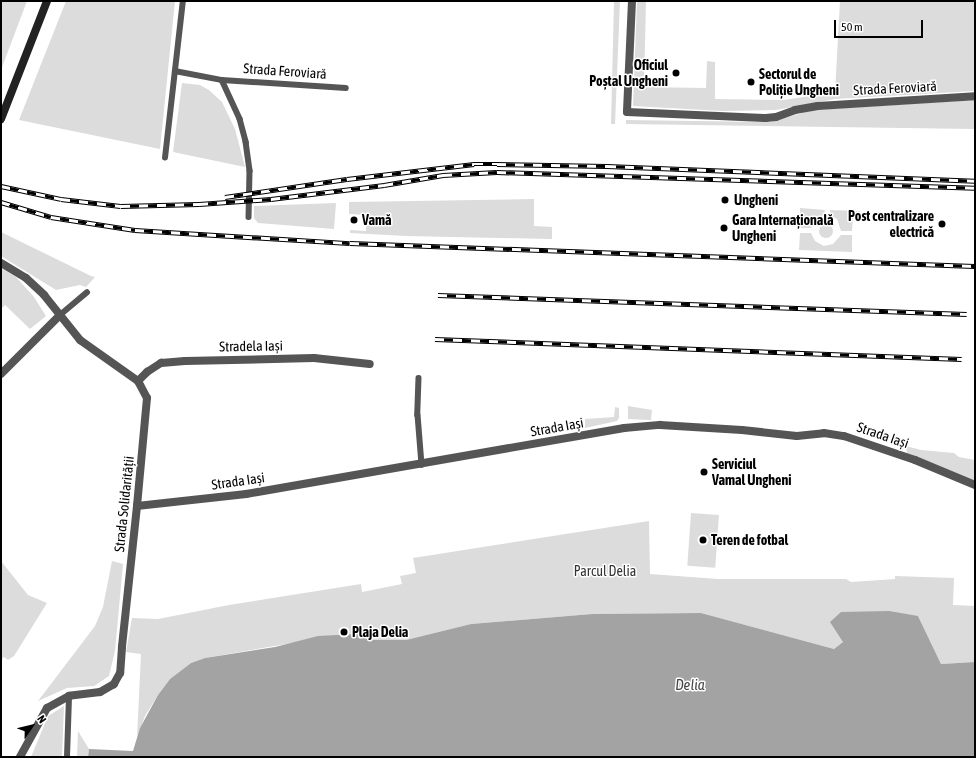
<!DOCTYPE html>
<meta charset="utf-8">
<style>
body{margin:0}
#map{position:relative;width:976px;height:758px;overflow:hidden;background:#fff;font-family:"Asap Condensed",sans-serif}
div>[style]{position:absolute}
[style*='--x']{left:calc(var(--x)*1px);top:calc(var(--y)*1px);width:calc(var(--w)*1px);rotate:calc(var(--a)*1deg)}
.green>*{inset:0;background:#dcdcdc;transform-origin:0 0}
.round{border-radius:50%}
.water>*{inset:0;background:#a3a3a3}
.lane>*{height:5.5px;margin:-2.75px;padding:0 2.75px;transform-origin:2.75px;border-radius:2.75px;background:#555}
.street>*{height:8px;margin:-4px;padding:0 4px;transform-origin:4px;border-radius:4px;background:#555}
.secondary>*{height:8px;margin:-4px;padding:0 4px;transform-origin:4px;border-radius:4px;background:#222}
.rail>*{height:4.5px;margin-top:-2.25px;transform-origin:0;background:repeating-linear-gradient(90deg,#fff 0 9px,#000 0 18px);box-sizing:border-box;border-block:1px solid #000}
.dots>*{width:11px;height:11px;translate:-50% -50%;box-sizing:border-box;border:2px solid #fff;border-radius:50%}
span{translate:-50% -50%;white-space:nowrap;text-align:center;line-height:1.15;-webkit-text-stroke:3px #fff;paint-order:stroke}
.poi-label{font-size:14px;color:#000;font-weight:700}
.right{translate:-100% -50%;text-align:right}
.left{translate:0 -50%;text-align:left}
.street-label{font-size:14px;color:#000}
.park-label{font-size:14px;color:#333}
.water-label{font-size:15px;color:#444;font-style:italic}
.frame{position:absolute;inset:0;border:2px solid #000;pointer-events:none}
.north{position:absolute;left:12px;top:706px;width:40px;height:40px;-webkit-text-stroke:3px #fff;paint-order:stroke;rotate:55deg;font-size:11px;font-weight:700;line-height:16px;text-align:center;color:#000}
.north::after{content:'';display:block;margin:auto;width:14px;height:18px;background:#000;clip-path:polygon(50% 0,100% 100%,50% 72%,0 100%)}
.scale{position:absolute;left:834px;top:20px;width:89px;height:18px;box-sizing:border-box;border:2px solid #000;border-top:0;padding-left:5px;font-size:12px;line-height:14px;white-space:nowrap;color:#000;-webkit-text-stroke:3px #fff;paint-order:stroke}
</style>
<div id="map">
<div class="green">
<div style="clip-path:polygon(1px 1px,27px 1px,1px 70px)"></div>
<div style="clip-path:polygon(66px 1px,175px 1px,160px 149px,19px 120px)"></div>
<div style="clip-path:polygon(614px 1px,620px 1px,615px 124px,611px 124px)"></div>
<div style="clip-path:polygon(637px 1px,646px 1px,644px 87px,706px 88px,707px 61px,715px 62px,715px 99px,784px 100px,835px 92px,840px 1px,975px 1px,975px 91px,835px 99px,776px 110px,723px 111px,633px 106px)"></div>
<div style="clip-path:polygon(182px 83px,200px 85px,209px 90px,222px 102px,235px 129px,245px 167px,173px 152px)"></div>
<div style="clip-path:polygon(975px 100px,975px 129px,626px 124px,626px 120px,771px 122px,813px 110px)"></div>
<div style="clip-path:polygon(534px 199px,534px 226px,552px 227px,552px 239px,406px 236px,350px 233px,350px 230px,366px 231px,366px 215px,349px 214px,349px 202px)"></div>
<div style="clip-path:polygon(336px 203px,334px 229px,258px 223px,254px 218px,254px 206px)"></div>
<div style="clip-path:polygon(800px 208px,825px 210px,824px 215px,815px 219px,811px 228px,800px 228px)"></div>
<div style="clip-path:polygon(830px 210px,860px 211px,859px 217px,853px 217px,852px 231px,841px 231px,837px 219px,830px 215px)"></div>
<div class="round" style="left:819px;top:224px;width:14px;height:14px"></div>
<div style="clip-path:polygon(1px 232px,91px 276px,95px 277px,86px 287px,80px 285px,56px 290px,1px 256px)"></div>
<div style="clip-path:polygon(800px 233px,811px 233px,815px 241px,824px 246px,833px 244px,841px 235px,852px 235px,852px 252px,799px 250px)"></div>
<div style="clip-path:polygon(1px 268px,16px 277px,34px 297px,46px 316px,30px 329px,5px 305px,1px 309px)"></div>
<div style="clip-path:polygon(628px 406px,652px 410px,651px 420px,628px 419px)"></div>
<div style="clip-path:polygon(615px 407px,619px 408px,619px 418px,617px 421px,585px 428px,585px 419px,614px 417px)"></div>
<div style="clip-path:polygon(906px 446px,921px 450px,954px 453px,959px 457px,975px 460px,975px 481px,907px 453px)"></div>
<div style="left:691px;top:513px;width:28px;height:53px;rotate:4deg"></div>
<div style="clip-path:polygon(649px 521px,650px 574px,718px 579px,846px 579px,851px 582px,895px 579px,895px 576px,954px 578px,953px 605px,975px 606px,975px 662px,941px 664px,918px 616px,843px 642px,834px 649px,701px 613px,592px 614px,471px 624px,406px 640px,372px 640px,364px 635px,357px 634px,339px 635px,205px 658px,191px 663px,170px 679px,158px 695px,145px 716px,137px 737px,141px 654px,126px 652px,132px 618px,158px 619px,229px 605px,361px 584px,362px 592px,402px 584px,400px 576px,416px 573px,413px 558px)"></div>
<div style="clip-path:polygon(1px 561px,28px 595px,47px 603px,14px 656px,8px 660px,4px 657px,1px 660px)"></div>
<div style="clip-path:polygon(112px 561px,123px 564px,115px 651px,109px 676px,94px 686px,67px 688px,38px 701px,95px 626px,103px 607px)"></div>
<div style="clip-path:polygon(64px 706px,62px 757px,31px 757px,48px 716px)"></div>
<div style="clip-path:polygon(78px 731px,89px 749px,88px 757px,77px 757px)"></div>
</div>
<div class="water">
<div style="clip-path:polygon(889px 611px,918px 616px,941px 664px,975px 662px,975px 757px,88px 757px,89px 749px,133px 751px,140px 728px,158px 695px,170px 679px,191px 663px,205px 658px,275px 647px,318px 636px,357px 634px,364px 635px,372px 640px,406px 640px,471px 624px,592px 614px,701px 613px,834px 649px,843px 642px,830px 622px,841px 612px)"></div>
</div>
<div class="lane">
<div style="--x:175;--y:71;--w:48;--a:10.8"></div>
<div style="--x:222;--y:80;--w:124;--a:3.7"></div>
<div style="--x:222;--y:80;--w:43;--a:65.2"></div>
<div style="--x:240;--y:119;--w:24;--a:75"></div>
<div style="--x:246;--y:142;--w:29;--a:82"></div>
<div style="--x:250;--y:171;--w:46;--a:91.2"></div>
<div style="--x:165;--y:158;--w:158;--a:-83.5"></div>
<div style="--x:60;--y:315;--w:35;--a:-40"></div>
<div style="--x:419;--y:378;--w:37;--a:92"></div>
<div style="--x:418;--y:415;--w:50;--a:85.4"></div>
<div style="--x:67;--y:757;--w:61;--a:-88.1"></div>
</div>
<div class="street">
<div style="--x:632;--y:1;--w:111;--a:92.6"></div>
<div style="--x:627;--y:112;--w:139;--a:2.5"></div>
<div style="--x:766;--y:118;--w:10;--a:-6"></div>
<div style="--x:776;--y:117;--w:20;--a:-20"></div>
<div style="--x:795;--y:110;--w:23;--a:-10"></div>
<div style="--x:818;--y:106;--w:157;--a:-3.6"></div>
<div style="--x:1;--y:263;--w:29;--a:31"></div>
<div style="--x:26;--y:278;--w:25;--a:43"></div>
<div style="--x:44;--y:295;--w:58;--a:51.3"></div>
<div style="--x:80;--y:340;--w:71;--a:35.3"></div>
<div style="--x:138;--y:381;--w:19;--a:62"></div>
<div style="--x:147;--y:398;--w:108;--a:95.3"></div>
<div style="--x:137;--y:506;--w:142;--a:96.1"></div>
<div style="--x:122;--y:647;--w:26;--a:94"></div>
<div style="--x:120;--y:673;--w:13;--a:119"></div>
<div style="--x:114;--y:684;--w:16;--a:150"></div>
<div style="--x:100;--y:692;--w:31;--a:173"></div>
<div style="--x:69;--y:696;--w:25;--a:151"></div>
<div style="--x:47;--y:708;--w:56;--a:118.9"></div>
<div style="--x:1;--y:374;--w:83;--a:-45"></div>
<div style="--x:138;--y:381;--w:13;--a:-45"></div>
<div style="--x:147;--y:372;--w:17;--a:-33"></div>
<div style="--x:161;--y:363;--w:24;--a:-5"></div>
<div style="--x:185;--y:361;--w:129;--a:-1.3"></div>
<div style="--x:314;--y:358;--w:56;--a:6.1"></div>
<div style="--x:137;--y:506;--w:110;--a:-6.3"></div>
<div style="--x:246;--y:494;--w:384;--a:-9.9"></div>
<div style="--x:624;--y:428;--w:36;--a:-5"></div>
<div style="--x:660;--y:425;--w:82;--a:3.5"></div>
<div style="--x:742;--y:430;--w:55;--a:6.2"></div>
<div style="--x:797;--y:436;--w:27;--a:-6"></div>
<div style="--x:824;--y:433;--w:20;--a:9"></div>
<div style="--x:844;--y:436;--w:75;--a:18.7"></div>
<div style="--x:915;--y:460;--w:65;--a:22.6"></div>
</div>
<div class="secondary">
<div style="--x:1;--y:119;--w:127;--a:-68.7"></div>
</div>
<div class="rail">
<div style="--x:1;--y:186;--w:61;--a:12.2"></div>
<div style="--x:61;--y:199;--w:60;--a:6.7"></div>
<div style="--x:121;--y:206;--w:78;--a:-1.5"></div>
<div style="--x:199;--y:204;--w:72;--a:-4"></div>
<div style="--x:271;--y:199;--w:114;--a:-7.1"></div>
<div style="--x:384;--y:185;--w:60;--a:-9.6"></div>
<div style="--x:443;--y:175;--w:54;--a:-3.2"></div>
<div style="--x:497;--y:172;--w:478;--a:1.9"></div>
<div style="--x:225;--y:197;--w:123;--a:-8.4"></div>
<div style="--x:347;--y:179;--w:128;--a:-6.7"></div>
<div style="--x:474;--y:164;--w:23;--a:0"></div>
<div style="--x:497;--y:164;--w:110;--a:1"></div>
<div style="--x:607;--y:166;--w:368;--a:2.3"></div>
<div style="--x:1;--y:202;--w:52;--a:16.7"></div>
<div style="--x:51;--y:217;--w:85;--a:8.8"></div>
<div style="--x:135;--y:230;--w:215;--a:3.5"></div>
<div style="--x:350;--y:243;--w:625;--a:2.11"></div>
<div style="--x:438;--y:295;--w:529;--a:2.06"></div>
<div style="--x:435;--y:339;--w:527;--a:2.17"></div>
</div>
<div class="dots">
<div style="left:676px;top:73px;background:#000"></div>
<div style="left:751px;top:82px;background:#000"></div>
<div style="left:725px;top:200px;background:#000"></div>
<div style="left:354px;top:220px;background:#000"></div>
<div style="left:942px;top:224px;background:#000"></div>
<div style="left:724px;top:228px;background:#000"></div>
<div style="left:704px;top:472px;background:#000"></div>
<div style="left:703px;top:540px;background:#000"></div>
<div style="left:344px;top:632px;background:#000"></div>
</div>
<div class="poi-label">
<span class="right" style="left:668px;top:73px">Oficiul<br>Poștal Ungheni</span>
<span class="left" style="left:759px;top:82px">Sectorul de<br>Poliție Ungheni</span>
<span class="left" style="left:734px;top:200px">Ungheni</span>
<span class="right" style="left:934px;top:224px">Post centralizare<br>electrică</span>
<span class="left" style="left:362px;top:220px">Vamă</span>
<span class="left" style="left:732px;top:228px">Gara Internațională<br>Ungheni</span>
<span class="left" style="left:712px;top:472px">Serviciul<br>Vamal Ungheni</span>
<span class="left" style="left:711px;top:540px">Teren de fotbal</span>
<span class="left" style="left:352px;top:632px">Plaja Delia</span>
</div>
<div class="street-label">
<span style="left:285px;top:71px;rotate:4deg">Strada Feroviară</span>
<span style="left:895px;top:88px;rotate:-3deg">Strada Feroviară</span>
<span style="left:251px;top:346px;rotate:-1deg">Stradela Iași</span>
<span style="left:557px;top:427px;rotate:-10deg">Strada Iași</span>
<span style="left:883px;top:435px;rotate:19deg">Strada Iași</span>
<span style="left:238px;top:481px;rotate:-8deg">Strada Iași</span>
<span style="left:124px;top:504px;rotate:-84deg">Strada Solidarității</span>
</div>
<div class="park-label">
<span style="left:605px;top:571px">Parcul Delia</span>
</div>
<div class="water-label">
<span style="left:690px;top:685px">Delia</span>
</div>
<div class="frame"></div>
<div class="north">N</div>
<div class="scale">50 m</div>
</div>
